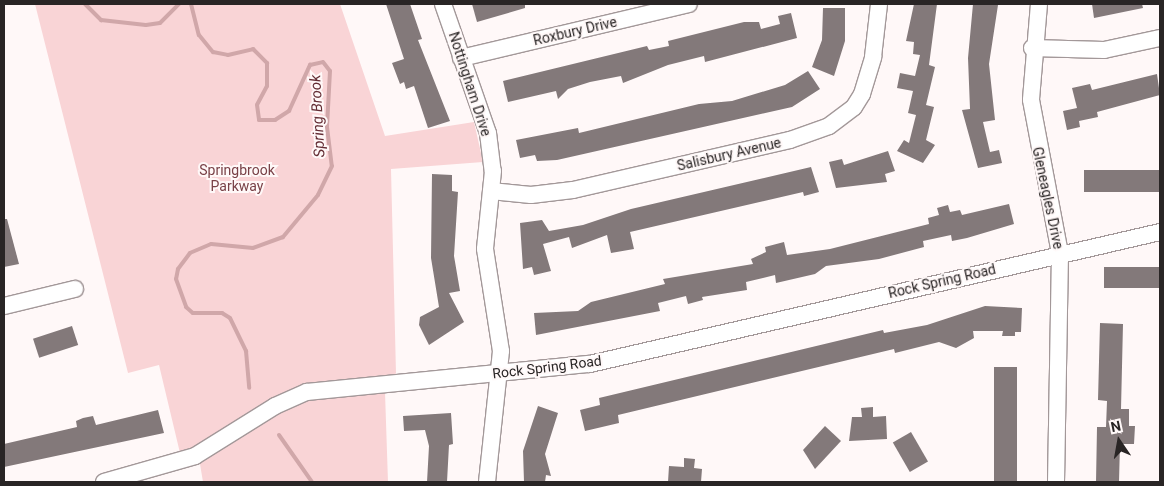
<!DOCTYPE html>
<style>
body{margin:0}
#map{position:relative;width:1164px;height:486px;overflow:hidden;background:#fff8f8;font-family:Roboto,sans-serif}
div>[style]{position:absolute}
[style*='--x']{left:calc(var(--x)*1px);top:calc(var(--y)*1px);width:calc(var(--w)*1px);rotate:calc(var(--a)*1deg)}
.green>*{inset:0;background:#f9d4d6}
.stream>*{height:4px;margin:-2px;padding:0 2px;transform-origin:2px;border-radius:2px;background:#d0a7a9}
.building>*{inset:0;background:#83797a;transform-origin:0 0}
.roads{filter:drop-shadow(1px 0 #a39899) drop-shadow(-1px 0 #a39899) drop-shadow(0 1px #a39899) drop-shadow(0 -1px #a39899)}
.minor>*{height:16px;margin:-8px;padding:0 8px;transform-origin:8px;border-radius:8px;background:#fff}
span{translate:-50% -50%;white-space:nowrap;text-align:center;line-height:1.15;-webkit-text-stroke:4px #fff8f8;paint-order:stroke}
.street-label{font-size:14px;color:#292525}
.park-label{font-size:14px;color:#794147}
.water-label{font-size:15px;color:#642e35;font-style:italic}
.frame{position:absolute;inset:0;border:5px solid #292525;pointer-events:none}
.north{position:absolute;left:1094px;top:416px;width:50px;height:50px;-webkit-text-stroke:4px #fff8f8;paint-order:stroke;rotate:348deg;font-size:14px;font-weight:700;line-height:20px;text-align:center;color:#292525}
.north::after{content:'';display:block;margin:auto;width:18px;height:22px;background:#292525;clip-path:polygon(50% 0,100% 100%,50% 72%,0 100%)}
</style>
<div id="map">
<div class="green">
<div style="clip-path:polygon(35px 4px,340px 4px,385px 136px,474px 122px,483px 162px,391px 169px,396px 373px,385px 392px,388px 482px,203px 482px,200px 464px,180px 453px,159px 365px,128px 373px)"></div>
</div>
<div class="stream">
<div style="--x:85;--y:4;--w:23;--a:45"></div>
<div style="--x:101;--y:20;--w:45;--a:6.3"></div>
<div style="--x:146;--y:25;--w:14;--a:-8"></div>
<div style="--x:160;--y:23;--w:27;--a:-45"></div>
<div style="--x:191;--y:4;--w:32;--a:76"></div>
<div style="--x:199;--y:35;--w:22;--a:51"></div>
<div style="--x:213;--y:52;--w:15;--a:11"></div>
<div style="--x:228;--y:55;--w:26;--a:-13"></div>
<div style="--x:253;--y:49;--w:20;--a:45"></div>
<div style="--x:267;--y:63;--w:23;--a:90"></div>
<div style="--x:267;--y:86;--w:21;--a:118"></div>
<div style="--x:257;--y:105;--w:15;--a:82"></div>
<div style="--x:259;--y:120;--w:16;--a:0"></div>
<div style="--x:275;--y:120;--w:17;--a:-33"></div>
<div style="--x:289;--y:111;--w:51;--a:-65.5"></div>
<div style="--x:310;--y:65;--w:13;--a:-13"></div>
<div style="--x:323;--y:62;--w:11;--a:52"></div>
<div style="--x:330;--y:71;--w:56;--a:93.1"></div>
<div style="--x:327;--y:127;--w:39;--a:83"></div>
<div style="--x:332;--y:166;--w:32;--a:116"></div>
<div style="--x:318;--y:195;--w:55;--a:129.8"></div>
<div style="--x:283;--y:237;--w:32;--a:160"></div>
<div style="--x:253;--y:248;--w:42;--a:-174.6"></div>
<div style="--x:211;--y:244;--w:23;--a:157"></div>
<div style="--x:190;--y:253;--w:20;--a:127"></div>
<div style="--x:178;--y:269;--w:10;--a:101"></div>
<div style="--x:176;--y:279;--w:30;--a:70"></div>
<div style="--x:186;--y:307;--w:9;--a:41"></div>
<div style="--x:193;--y:313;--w:29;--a:0"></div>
<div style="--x:222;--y:313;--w:9;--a:32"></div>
<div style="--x:230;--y:318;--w:37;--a:64"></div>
<div style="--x:246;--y:351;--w:37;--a:85"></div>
<div style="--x:279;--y:435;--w:57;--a:54.9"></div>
</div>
<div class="building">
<div style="clip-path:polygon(386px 4px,410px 4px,422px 39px,418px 40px,450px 121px,428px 128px,414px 86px,406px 89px,404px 82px,400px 84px,392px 63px,404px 59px)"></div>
<div style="clip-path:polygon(472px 4px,525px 4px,525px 8px,477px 22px)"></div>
<div style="clip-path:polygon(914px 4px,937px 4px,929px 65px,935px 67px,926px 105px,934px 107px,926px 140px,935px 145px,923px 163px,897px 151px,904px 140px,909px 143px,916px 115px,908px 113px,913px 91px,897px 88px,900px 73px,915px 76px,920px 55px,913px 54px,914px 42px,906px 41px)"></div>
<div style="clip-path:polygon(973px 4px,998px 5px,989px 64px,995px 120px,983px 122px,990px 152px,999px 150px,1002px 163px,978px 168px,962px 110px,970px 109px,968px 58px)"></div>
<div style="clip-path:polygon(1092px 4px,1142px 4px,1143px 8px,1094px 18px)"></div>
<div style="clip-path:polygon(823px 8px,845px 8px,845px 41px,834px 76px,812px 67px,822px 40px)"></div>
<div style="clip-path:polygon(791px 13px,797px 38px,705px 62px,704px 56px,668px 65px,623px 83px,621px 76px,590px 82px,568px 89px,558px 99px,556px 91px,508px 102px,503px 81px,647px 46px,649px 50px,669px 46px,668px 41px,744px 22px,759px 22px,761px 29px,780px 24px,778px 16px)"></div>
<div style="clip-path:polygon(808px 71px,820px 89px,792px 107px,557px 160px,537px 161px,535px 155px,520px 158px,516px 140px,578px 128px,579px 133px,699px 104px,732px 101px,785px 85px)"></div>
<div style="clip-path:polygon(1157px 74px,1160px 95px,1097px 112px,1098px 117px,1079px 121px,1080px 127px,1067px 130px,1063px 111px,1077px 108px,1072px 88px,1090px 84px,1092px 90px)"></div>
<div style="clip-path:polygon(888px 151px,895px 171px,885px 174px,887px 182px,836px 188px,829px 162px,842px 159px,844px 165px)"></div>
<div style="clip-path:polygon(811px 167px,819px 192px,804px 196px,803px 192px,630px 232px,634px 249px,611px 253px,607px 235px,572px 248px,569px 237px,543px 244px,551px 271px,534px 275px,532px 267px,523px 269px,520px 223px,542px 220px,549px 231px,583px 225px,631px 209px)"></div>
<div style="left:1160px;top:170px;width:22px;height:76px;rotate:90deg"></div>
<div style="clip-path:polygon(432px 174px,452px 175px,452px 191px,458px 192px,454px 256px,460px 291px,449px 293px,464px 322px,429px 345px,419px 325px,420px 317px,439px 307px,431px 258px)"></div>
<div style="clip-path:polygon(1009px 204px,1014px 224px,967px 238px,952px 241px,951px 235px,923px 241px,924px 247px,879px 259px,826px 266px,815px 274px,776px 283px,775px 275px,746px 282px,747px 290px,702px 297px,703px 300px,688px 304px,686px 296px,658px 303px,660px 311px,536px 335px,534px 313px,578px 311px,591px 302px,665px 284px,663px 279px,753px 264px,751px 259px,766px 252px,765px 247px,784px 242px,787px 255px,830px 249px,929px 224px,928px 218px,939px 215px,937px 208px,948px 205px,950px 212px,960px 210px,962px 215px)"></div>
<div style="clip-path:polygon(4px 219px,7px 219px,19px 264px,4px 267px)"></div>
<div style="left:1160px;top:267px;width:21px;height:56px;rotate:90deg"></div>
<div style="clip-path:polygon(985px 306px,1022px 308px,1021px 332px,1015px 332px,1015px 336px,1002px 336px,1003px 331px,973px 331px,974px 338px,956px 348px,939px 342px,895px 353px,894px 349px,618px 415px,619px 423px,585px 431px,580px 410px,600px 405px,599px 398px,883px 330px,884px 333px,927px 325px)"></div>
<div style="clip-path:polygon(1100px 323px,1123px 324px,1121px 409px,1129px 409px,1129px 426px,1135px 426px,1134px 444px,1120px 444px,1119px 482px,1096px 482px,1097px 427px,1106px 427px,1107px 401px,1098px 400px)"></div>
<div style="left:72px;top:326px;width:20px;height:41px;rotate:72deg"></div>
<div style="left:994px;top:367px;width:23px;height:115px"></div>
<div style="clip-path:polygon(538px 406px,558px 413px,545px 454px,551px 476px,546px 475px,545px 482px,524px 482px,523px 451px)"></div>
<div style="clip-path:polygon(873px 407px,873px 417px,886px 416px,887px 439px,849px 441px,852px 417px,862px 417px,861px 408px)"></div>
<div style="clip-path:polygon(158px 410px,164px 433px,4px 467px,4px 444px,77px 427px,76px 421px,83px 418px,93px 416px,96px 425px)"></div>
<div style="clip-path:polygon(451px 413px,453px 444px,449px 445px,447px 482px,427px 482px,429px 446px,425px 430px,404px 431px,403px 416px)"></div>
<div style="clip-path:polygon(825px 426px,841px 441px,815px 469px,803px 450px)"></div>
<div style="left:911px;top:432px;width:34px;height:21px;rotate:60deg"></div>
<div style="clip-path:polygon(684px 458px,695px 459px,694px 468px,702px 469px,701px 482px,668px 482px,669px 466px,684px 467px)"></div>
</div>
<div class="roads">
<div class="minor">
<div style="--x:443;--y:4;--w:137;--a:70.8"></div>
<div style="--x:488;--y:133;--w:38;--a:83"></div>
<div style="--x:493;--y:171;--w:78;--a:95.9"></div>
<div style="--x:485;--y:249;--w:103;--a:81.1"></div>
<div style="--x:501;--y:351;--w:132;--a:96.1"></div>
<div style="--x:1039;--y:4;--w:96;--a:94.8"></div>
<div style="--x:1031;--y:100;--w:156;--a:79.3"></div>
<div style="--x:1060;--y:253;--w:229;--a:91"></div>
<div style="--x:1032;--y:48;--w:72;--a:1.6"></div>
<div style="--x:1104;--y:50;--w:57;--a:-12.1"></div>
<div style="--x:461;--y:58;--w:234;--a:-13.3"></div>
<div style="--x:491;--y:191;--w:40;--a:5.7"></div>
<div style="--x:531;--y:195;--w:42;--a:-6.8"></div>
<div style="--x:573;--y:190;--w:223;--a:-13"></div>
<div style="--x:790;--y:140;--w:41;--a:-19.7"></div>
<div style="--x:829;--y:126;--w:31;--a:-37"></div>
<div style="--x:854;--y:107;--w:15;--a:-58"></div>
<div style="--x:862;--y:94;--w:39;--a:-73"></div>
<div style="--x:873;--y:57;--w:53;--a:-83.5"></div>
<div style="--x:4;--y:306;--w:73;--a:-13.5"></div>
<div style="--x:104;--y:482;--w:95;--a:-15.9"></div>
<div style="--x:195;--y:456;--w:94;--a:-32"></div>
<div style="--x:275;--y:406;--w:35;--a:-24"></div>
<div style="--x:307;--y:392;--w:284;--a:-5.7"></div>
<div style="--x:590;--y:364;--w:585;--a:-13.04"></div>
</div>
</div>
<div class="street-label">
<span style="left:575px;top:31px;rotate:-13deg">Roxbury Drive</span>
<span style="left:470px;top:84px;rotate:72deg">Nottingham Drive</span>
<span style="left:729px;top:154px;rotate:-13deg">Salisbury Avenue</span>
<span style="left:1048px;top:198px;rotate:78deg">Gleneagles Drive</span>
<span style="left:942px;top:281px;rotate:-13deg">Rock Spring Road</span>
<span style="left:547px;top:367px;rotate:-7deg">Rock Spring Road</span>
</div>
<div class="park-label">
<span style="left:237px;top:178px">Springbrook<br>Parkway</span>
</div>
<div class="water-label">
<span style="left:318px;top:116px;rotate:-93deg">Spring Brook</span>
</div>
<div class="frame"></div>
<div class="north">N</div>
</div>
